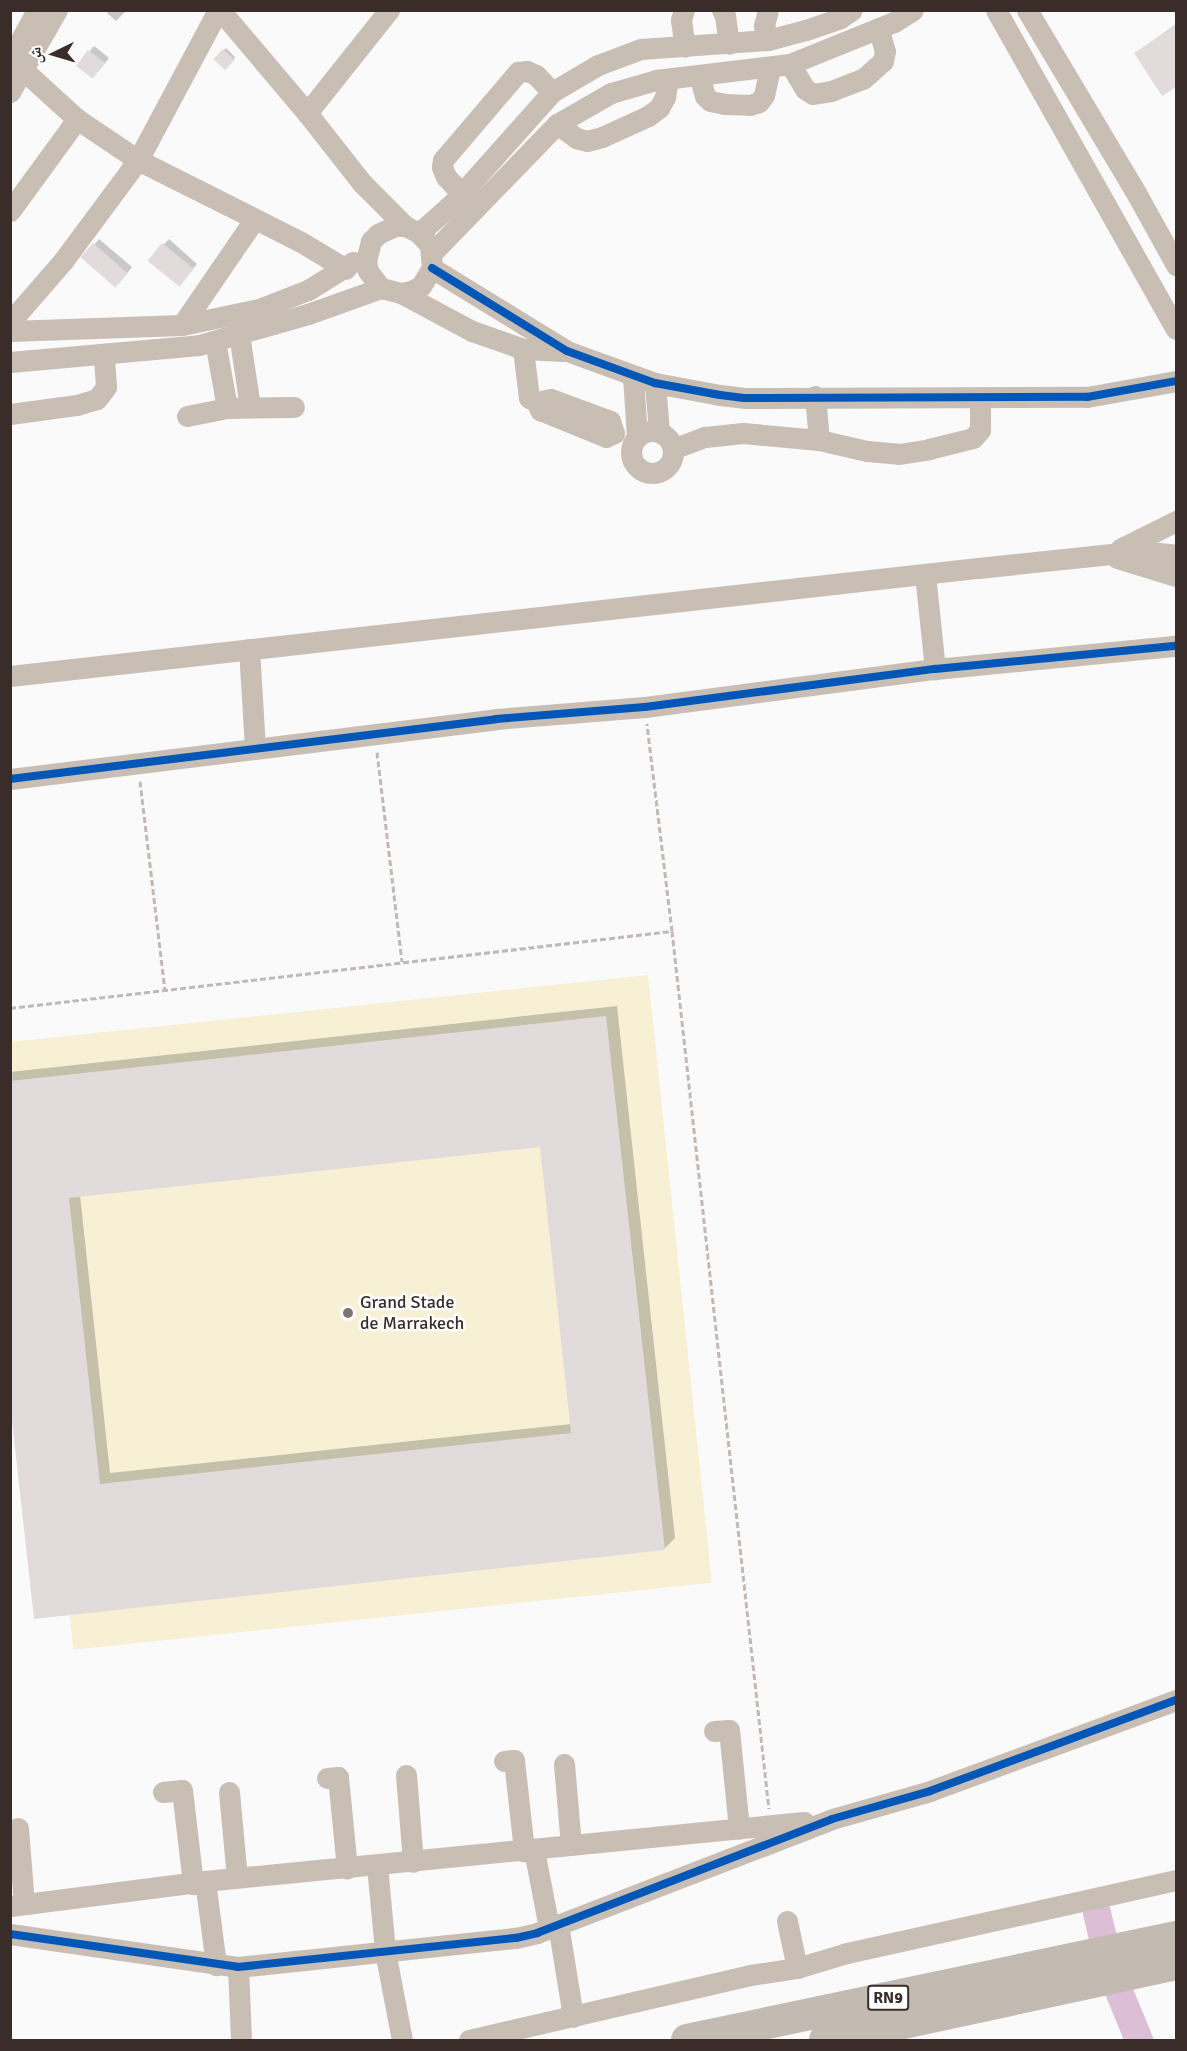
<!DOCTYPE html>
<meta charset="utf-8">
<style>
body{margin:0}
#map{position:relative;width:1187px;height:2051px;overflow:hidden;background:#fafafa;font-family:Signika,"Noto Naskh Arabic",sans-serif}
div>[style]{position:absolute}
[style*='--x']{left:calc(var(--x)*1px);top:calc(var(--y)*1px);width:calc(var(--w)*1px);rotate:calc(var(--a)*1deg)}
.green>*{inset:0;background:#f7f0d4;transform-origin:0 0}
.shadow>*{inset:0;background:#0003;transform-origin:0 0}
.river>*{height:28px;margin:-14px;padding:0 14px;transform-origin:14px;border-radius:14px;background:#dcbed7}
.building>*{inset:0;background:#e2dbdc;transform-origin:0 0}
.path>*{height:3px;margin-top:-1.5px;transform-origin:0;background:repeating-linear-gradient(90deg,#c1bab4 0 6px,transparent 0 9px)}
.minor>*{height:21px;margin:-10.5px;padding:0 10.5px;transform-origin:10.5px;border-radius:10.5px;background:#c9beb4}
.minor>.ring{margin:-10.5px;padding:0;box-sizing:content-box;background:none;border:21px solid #c9beb4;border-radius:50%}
.highway>*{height:32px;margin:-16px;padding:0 16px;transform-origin:16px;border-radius:16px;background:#c3bab1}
.cycleway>*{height:8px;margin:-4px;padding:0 4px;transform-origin:4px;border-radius:4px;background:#0057b8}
.dots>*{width:16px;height:16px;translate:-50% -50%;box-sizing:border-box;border:3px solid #fff;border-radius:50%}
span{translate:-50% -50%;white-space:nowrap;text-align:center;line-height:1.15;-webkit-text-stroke:5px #fff;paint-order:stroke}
.shield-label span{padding:2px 4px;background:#fff;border:2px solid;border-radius:4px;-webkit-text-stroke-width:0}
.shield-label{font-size:16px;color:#392c29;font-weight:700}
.poi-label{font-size:18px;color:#392c29}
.left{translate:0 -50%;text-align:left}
.frame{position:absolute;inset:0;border:12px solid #392c29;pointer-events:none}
.north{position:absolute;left:24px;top:24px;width:60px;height:60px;-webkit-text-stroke:4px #fff;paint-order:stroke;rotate:265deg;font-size:16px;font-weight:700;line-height:24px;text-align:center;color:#392c29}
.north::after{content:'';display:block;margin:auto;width:21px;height:27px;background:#392c29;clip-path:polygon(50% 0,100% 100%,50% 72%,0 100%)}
</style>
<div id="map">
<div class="green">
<div style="left:648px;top:975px;width:611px;height:642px;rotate:84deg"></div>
</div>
<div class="shadow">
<div style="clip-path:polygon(109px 10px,127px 10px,116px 21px,107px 13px)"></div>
<div style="clip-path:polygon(1176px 24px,1176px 85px,1163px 94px,1136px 53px)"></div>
<div style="clip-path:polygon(94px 46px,109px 58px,98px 72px,78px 65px)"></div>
<div style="left:226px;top:48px;width:13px;height:16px;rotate:45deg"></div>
<div style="clip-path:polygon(99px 239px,132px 267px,121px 281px,83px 258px)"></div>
<div style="clip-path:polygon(169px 239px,197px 264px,183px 280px,149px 260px)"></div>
<div style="clip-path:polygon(evenodd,617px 1006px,675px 1538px,664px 1549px,36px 1618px,10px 1389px,10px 1072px,617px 1006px,542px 1145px,571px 1424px,110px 1473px,80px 1195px,542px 1145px)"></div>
</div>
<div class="river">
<div style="--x:1097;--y:1913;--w:61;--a:76.7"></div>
<div style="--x:1111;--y:1972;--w:74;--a:67.6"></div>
</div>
<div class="building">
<div style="clip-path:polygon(1176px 25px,1176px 87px,1162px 96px,1134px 53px)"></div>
<div style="left:223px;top:49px;width:16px;height:14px;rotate:43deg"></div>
<div style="left:88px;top:50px;width:21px;height:20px;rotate:37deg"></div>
<div style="left:93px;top:243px;width:46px;height:19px;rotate:41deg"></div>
<div style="left:162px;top:243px;width:41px;height:23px;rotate:39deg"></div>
<div style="clip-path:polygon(evenodd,606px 1016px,665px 1550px,34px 1619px,10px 1403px,10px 1081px,606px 1016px,540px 1147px,571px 1433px,100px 1484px,69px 1198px,540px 1147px)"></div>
</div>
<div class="path">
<div style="--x:377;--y:752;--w:211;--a:83.2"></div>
<div style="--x:140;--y:781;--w:211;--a:83.2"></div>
<div style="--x:672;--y:931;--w:883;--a:83.7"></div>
<div style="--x:10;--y:1008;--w:666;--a:-6.63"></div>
<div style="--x:672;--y:931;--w:209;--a:-96.9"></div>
</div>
<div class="minor">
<div style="--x:220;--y:10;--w:135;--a:49.8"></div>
<div style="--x:307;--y:113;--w:89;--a:51.8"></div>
<div style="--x:362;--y:183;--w:61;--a:45"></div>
<div style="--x:684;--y:10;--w:10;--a:107"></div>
<div style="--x:681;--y:20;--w:27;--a:82"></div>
<div style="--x:722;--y:10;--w:7;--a:63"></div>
<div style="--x:725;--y:16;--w:28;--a:82"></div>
<div style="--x:996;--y:10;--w:366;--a:60.6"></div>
<div style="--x:1027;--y:10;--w:211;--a:59.2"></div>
<div style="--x:1135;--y:191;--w:85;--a:61"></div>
<div style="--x:768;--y:40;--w:15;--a:-106"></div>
<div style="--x:764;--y:26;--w:16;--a:-76"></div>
<div style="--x:10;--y:58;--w:91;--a:42.3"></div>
<div style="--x:77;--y:119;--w:73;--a:33.9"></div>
<div style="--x:138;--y:160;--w:182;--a:26.7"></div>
<div style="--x:301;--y:242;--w:52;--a:31"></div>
<div style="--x:10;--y:59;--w:56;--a:-61.1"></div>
<div style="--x:790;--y:64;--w:29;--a:59"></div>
<div style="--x:805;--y:89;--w:9;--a:32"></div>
<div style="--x:813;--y:94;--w:18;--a:-9"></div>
<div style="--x:831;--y:91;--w:34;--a:-21"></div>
<div style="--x:863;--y:79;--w:27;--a:-42"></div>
<div style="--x:883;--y:61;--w:10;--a:-79"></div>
<div style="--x:885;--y:51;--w:24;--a:-107"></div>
<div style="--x:699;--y:75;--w:22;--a:74"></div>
<div style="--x:705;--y:96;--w:7;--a:45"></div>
<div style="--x:710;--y:101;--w:15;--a:11"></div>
<div style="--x:725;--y:104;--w:25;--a:2"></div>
<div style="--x:750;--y:105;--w:9;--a:-18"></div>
<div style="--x:759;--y:102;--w:9;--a:-54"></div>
<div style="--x:764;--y:95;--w:28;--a:-77"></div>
<div style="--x:10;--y:92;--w:95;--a:-60.2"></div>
<div style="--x:307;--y:113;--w:132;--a:-51.5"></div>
<div style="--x:557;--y:124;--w:24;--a:36"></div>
<div style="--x:576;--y:138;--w:11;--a:15"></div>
<div style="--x:587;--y:141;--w:16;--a:-15"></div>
<div style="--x:602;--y:137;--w:51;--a:-24.5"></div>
<div style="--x:648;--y:116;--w:14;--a:-36"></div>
<div style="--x:659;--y:108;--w:13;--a:-61"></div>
<div style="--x:665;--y:97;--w:18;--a:-81"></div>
<div style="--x:462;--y:194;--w:23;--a:-133"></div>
<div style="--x:446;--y:177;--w:11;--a:-112"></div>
<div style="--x:442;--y:167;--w:7;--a:-82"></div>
<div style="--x:443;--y:160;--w:116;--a:-49.6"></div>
<div style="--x:518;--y:72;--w:9;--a:-6"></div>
<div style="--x:527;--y:71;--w:10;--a:24"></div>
<div style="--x:536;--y:75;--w:23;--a:47"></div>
<div style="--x:10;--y:211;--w:114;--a:-53.9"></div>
<div style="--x:419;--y:233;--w:48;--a:-41.6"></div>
<div style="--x:455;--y:201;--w:146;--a:-48.3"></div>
<div style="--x:552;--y:92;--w:53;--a:-30.4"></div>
<div style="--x:598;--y:65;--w:46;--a:-20.4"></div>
<div style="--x:641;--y:49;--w:127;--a:-4.1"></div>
<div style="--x:768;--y:40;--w:39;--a:-15"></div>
<div style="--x:806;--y:30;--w:36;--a:-19"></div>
<div style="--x:840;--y:18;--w:14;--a:-34"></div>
<div style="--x:432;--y:253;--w:180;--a:-45.9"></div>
<div style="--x:557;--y:124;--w:62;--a:-29.9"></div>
<div style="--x:611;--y:93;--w:47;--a:-16.1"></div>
<div style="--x:656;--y:80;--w:135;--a:-6.8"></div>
<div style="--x:790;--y:64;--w:112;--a:-22"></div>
<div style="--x:894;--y:22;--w:22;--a:-32"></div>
<div style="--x:432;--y:268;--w:158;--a:31.6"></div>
<div style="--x:567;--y:351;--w:94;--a:20"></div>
<div style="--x:655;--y:383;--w:66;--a:10.5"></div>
<div style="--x:720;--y:395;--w:24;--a:7"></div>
<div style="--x:744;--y:398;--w:343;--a:-0.2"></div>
<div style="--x:1087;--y:397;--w:90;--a:-10.2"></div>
<div style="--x:401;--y:293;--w:81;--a:28.2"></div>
<div style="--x:472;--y:331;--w:54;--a:19.4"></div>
<div style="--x:523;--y:349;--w:40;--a:2.9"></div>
<div style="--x:10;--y:322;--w:81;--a:-49"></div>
<div style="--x:63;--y:261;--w:126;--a:-53.4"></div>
<div style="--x:138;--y:160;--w:170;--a:-61.9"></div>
<div style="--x:182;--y:325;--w:127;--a:-55.6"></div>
<div style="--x:10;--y:331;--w:172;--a:-2"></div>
<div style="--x:182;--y:325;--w:79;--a:-11.7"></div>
<div style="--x:259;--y:309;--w:53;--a:-21.2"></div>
<div style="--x:308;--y:290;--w:53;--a:-31.9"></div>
<div style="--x:239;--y:334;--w:74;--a:81.4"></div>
<div style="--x:215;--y:341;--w:68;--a:79.8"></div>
<div style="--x:523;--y:349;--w:49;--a:83"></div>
<div style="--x:529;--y:398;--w:9;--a:27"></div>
<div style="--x:537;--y:402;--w:9;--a:69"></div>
<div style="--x:540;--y:410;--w:71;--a:22.2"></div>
<div style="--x:606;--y:437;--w:9;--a:-27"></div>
<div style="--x:10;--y:362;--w:190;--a:-5.1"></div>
<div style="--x:199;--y:345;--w:113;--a:-15.9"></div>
<div style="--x:308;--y:314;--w:77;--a:-19.6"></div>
<div style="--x:381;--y:288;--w:21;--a:14"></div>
<div style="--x:401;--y:293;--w:10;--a:-11"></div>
<div style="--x:411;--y:291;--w:11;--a:-27"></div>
<div style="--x:421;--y:286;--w:21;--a:-59"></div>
<div style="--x:432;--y:268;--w:23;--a:-95"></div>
<div style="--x:430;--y:245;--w:16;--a:-133"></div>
<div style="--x:419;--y:233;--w:16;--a:-153"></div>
<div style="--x:405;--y:226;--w:10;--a:180"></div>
<div style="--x:395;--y:226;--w:19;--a:155"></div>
<div style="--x:378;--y:234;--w:10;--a:135"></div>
<div style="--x:371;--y:241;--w:21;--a:104"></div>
<div style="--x:366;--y:261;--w:10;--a:79"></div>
<div style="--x:368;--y:271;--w:21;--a:53"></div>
<div style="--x:633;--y:376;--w:62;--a:86.3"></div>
<div style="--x:655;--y:383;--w:49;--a:85.3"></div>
<div style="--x:815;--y:396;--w:44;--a:84.8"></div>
<div style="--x:537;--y:402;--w:14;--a:-12"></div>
<div style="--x:551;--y:399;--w:63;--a:20.4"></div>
<div style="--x:610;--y:421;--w:13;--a:72"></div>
<div style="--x:10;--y:414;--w:68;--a:-7.7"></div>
<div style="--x:77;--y:405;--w:21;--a:-17"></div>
<div style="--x:97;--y:399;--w:15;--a:-53"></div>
<div style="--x:106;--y:387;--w:32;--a:-94"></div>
<div style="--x:187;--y:416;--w:41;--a:-11.3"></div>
<div style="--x:227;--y:408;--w:67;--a:-0.9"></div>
<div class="ring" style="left:631px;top:431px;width:21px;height:21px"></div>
<div style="--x:673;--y:449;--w:34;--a:-21"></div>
<div style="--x:705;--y:437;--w:38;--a:-6"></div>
<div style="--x:743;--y:433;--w:76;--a:5.3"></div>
<div style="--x:819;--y:440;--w:49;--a:12.9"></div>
<div style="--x:867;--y:451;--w:32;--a:5"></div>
<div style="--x:899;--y:454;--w:30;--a:-9"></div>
<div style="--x:929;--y:449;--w:45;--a:-14"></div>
<div style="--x:973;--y:438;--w:11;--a:-49"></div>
<div style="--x:980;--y:430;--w:33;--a:-90"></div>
<div style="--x:1120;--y:549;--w:63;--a:-26.6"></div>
<div style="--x:1117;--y:558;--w:62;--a:17"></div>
<div style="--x:925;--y:574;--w:96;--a:84"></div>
<div style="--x:249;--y:649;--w:98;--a:86.5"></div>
<div style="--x:10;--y:676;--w:974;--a:-6.37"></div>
<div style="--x:978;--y:568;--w:163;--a:-6"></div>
<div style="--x:1140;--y:551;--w:36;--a:6"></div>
<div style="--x:10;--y:779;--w:490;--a:-7"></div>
<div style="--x:496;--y:719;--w:149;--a:-4.6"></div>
<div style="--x:645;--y:707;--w:292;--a:-7.5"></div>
<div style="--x:935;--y:669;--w:242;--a:-5.5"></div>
<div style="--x:714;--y:1731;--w:15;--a:-4"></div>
<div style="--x:729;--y:1730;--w:99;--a:84.2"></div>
<div style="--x:504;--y:1761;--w:10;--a:-6"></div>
<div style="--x:514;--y:1760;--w:92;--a:83.7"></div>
<div style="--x:564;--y:1764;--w:81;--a:85.1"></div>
<div style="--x:406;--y:1775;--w:87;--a:85.4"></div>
<div style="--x:327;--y:1778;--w:11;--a:-5"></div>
<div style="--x:338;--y:1777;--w:92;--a:84.4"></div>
<div style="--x:163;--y:1792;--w:19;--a:-6"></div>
<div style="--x:182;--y:1790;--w:95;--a:83.3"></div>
<div style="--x:229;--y:1792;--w:86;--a:84.7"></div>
<div style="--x:18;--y:1828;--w:76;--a:85.5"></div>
<div style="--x:534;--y:1850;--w:79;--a:79.1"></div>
<div style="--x:377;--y:1866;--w:85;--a:84.6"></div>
<div style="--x:385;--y:1951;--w:91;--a:79.2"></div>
<div style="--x:205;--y:1881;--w:85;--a:82.5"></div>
<div style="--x:10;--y:1906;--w:197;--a:-7.3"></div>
<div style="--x:205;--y:1881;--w:602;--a:-5.63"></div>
<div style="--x:787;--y:1921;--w:48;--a:78"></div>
<div style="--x:558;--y:1924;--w:94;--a:80.8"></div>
<div style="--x:10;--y:1934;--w:230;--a:8.2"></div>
<div style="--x:238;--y:1967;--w:280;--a:-6"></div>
<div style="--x:516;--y:1938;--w:22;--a:-13"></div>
<div style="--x:537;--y:1933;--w:316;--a:-21.1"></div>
<div style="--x:832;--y:1819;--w:102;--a:-15.9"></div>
<div style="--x:930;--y:1791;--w:262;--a:-20.3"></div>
<div style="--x:238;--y:1967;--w:73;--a:87.6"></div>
<div style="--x:469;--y:2040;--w:288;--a:-13"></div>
<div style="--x:750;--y:1975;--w:48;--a:-8.5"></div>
<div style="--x:797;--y:1968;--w:52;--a:-16.7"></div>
<div style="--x:847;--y:1953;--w:337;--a:-12.5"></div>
</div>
<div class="highway">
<div style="--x:687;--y:2040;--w:500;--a:-11.9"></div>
<div style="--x:825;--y:2040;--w:359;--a:-12.2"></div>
</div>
<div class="cycleway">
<div style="--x:432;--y:268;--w:158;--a:31.6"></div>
<div style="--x:567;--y:351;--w:94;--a:20"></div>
<div style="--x:655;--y:383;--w:66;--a:10.5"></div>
<div style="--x:720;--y:395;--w:24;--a:7"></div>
<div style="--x:744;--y:398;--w:343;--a:-0.2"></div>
<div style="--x:1087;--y:397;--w:90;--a:-10.2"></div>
<div style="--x:10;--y:779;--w:490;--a:-7"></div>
<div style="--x:496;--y:719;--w:149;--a:-4.6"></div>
<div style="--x:645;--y:707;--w:292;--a:-7.5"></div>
<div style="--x:935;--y:669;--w:242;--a:-5.5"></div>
<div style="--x:10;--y:1934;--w:230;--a:8.2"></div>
<div style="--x:238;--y:1967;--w:280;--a:-6"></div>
<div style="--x:516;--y:1938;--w:22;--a:-13"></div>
<div style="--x:537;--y:1933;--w:316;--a:-21.1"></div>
<div style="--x:832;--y:1819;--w:102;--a:-15.9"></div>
<div style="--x:930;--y:1791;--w:262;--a:-20.3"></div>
</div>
<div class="dots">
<div style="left:348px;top:1313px;background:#7d7472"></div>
</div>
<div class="shield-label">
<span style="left:888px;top:1998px">RN9</span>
</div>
<div class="poi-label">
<span class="left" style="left:360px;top:1313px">Grand Stade<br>de Marrakech</span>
</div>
<div class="frame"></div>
<div class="north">ش</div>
</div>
